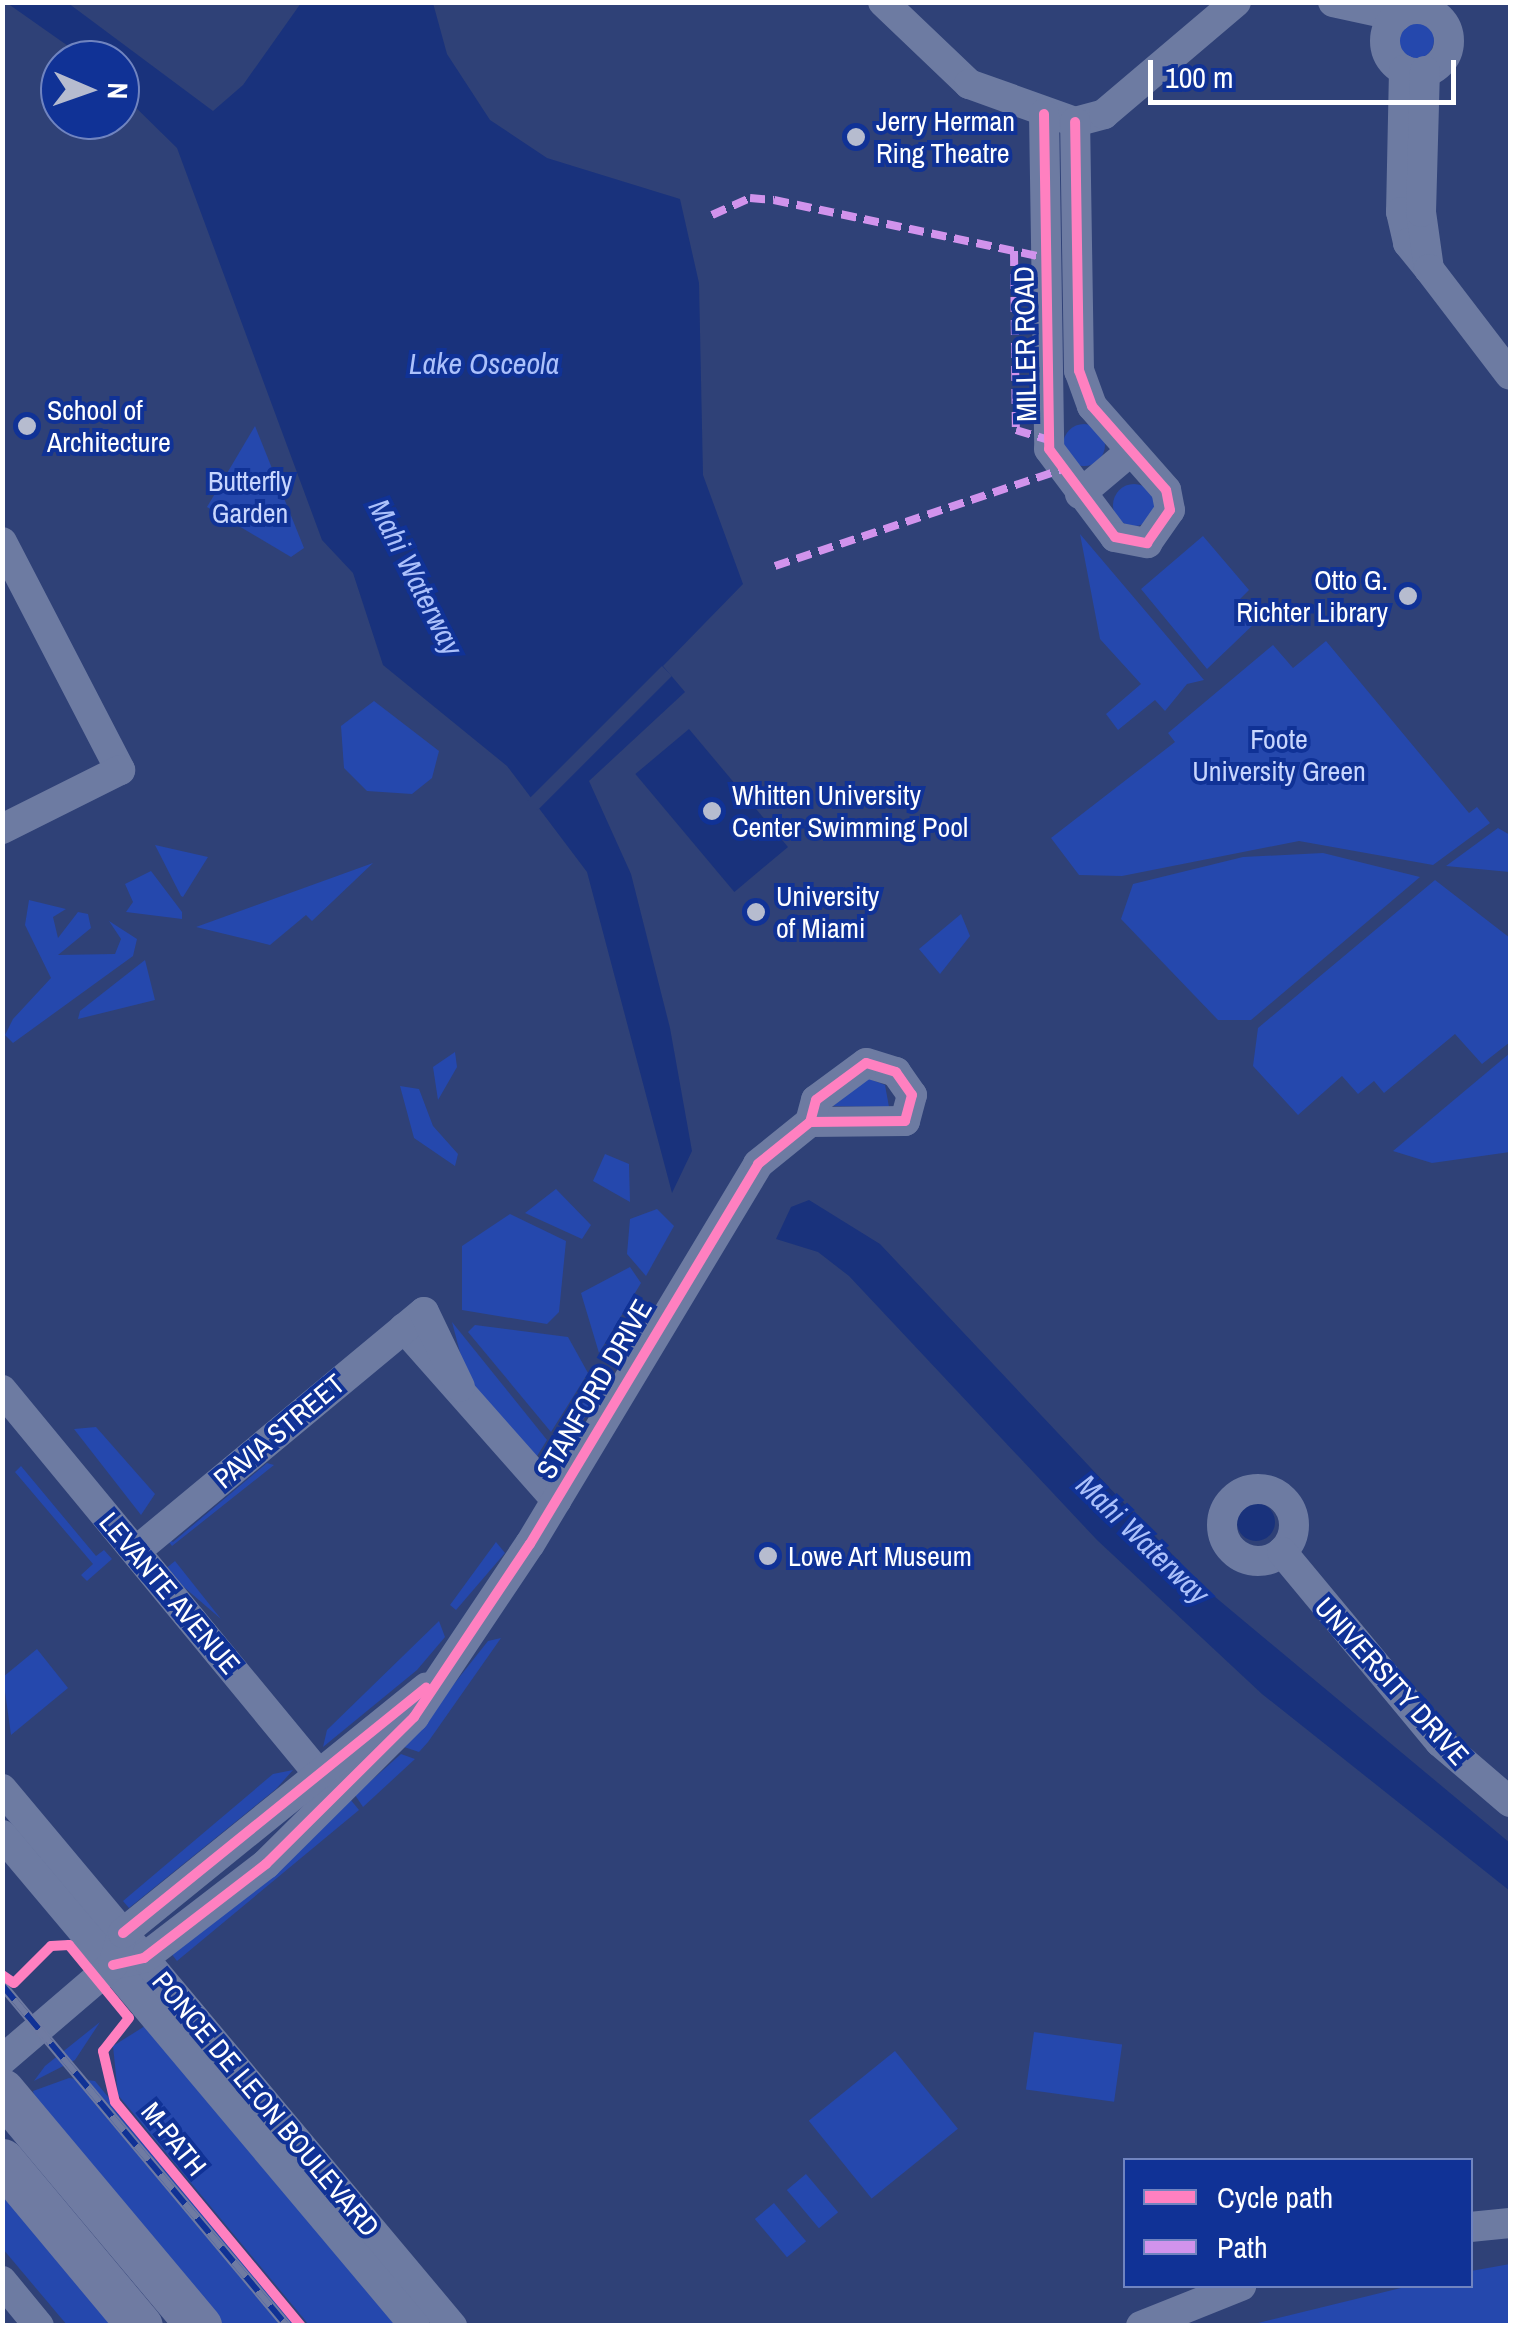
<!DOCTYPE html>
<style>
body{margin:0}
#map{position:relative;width:1513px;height:2328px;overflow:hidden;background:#2f4177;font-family:"Archivo Narrow",sans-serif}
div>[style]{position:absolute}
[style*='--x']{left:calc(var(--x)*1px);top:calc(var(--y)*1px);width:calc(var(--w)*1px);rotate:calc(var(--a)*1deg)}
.green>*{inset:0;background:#2548ad;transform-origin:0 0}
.round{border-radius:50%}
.water>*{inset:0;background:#19327c;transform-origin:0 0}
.pier>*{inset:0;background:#2f4177;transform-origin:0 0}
.minor>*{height:30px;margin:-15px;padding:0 15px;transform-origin:15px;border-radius:15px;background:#6d7ba2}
.minor>.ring{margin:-15px;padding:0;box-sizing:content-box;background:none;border:30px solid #6d7ba2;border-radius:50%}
.highway>*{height:45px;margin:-22.5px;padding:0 22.5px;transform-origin:22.5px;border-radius:22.5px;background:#6f7ba2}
.rail>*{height:10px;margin-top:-5px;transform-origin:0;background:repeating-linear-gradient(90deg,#103296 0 19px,#6f7ba2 0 38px);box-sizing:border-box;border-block:2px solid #6f7ba2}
.quiet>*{height:8px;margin-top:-4px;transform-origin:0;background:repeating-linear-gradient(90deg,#d193ec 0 15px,transparent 0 23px)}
.cycleway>*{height:10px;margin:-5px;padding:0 5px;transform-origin:5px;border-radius:5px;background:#ff80c0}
.dots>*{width:28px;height:28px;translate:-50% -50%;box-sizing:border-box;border:5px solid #103296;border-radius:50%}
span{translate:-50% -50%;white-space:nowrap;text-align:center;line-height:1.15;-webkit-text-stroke:8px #103296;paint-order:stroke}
.poi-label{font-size:28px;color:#fff}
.left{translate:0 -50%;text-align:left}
.right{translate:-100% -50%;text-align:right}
.street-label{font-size:28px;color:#fff}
.park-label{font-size:28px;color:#c8d6fe}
.water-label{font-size:30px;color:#acc1fb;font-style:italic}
.frame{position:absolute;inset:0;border:5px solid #fff;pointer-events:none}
.legend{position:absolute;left:1123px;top:2158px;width:350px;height:130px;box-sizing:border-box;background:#103296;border:2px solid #7084c0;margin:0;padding:12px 18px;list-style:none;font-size:30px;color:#fff}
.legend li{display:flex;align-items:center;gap:20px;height:50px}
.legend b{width:50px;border:2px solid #7084c0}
.north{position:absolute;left:40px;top:40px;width:100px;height:100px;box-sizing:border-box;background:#103296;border:2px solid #7084c0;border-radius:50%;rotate:92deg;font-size:28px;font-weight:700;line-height:40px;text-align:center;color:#fff}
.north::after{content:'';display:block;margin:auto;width:35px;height:45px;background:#b6bccf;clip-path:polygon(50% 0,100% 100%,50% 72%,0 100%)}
.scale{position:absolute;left:1148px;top:60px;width:308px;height:45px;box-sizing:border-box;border:5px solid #fff;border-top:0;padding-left:12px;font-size:30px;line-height:35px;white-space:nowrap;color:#fff;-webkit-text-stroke:8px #103296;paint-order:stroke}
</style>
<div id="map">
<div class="green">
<div class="round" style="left:1396px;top:21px;width:38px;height:38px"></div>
<div class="round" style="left:1063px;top:424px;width:42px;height:42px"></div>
<div style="clip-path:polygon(255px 426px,304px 548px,291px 557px,207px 507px)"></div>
<div class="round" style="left:1113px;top:484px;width:42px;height:42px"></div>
<div style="clip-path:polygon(1080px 534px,1204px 680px,1187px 684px,1165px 711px,1155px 700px,1118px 730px,1106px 714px,1141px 684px,1100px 639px)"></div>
<div style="clip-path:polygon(1203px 536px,1249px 590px,1238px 601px,1255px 623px,1207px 669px,1141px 589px)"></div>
<div style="clip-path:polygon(1326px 641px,1469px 813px,1477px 807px,1490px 823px,1433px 865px,1299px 841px,1122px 876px,1079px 875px,1051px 838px,1175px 742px,1168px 733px,1273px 645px,1293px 668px)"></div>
<div style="clip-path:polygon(374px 701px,439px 751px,432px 778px,412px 794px,367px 791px,344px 768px,341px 726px)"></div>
<div style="clip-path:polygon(1498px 828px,1510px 835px,1510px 872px,1446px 866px)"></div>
<div style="clip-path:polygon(155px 845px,208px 857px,183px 897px,181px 896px)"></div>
<div style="clip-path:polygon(1323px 853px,1420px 877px,1251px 1020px,1218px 1020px,1121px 919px,1133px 884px,1243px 857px)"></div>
<div style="clip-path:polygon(373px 863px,312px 921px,306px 915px,270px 945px,196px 927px)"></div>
<div style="clip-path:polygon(151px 871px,182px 912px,182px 919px,126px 912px,133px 902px,125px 884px)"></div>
<div style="clip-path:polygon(1435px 880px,1510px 938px,1510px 1042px,1482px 1064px,1455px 1034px,1384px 1093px,1374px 1081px,1358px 1094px,1342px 1076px,1298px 1115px,1253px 1066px,1258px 1028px)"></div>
<div style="clip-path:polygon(29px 900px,66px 909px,53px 917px,58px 938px,78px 912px,88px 914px,91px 928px,58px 955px,115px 954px,121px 939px,109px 921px,137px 939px,133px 956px,13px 1043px,5px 1035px,13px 1019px,51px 978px,25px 925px)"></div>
<div style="clip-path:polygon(961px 914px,970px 936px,940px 974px,919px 949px)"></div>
<div style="clip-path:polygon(145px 960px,155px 1000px,78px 1019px,80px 1011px)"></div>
<div style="clip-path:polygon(455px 1052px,457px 1067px,438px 1100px,433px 1067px)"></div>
<div style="clip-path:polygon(1510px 1053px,1510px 1152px,1432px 1163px,1393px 1151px)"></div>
<div style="clip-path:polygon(867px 1078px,885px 1085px,889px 1107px,833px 1106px)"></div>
<div style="clip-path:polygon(400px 1086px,419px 1089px,433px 1126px,458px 1154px,455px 1166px,414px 1138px)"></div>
<div style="clip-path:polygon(605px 1154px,629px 1164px,630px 1202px,593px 1181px)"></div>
<div style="clip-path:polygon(556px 1189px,591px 1225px,582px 1239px,525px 1213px)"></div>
<div style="clip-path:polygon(657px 1209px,674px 1226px,646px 1276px,627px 1254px,630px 1219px)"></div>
<div style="clip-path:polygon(510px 1214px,566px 1241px,559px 1312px,547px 1324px,462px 1310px,462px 1246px)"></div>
<div style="clip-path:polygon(630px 1267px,641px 1283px,599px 1353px,581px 1293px)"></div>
<div style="clip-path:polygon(452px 1322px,547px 1440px,534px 1461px,467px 1379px)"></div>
<div style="clip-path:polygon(475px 1325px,568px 1337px,588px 1373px,551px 1432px,468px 1332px)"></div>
<div style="clip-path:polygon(594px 1384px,594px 1402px,553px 1470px,543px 1470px)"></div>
<div style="clip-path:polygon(96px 1427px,155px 1494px,141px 1515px,74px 1429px)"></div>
<div style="clip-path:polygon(267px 1463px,274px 1465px,172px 1546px,166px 1538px,173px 1542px)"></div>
<div style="clip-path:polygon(21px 1466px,96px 1556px,104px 1550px,112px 1559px,87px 1581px,81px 1575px,93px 1564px,15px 1472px)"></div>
<div style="clip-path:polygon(496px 1542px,505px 1553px,456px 1610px,450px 1605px)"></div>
<div style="clip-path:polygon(175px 1561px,221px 1619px,164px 1570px)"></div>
<div style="clip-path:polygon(439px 1621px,445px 1637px,417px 1670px,323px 1747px,327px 1730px)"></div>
<div style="clip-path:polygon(501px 1638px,428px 1742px,419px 1752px,404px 1747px,488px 1641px)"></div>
<div style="clip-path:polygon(37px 1649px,68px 1688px,11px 1735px,3px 1677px)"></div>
<div style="clip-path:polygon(401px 1754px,415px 1759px,363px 1807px,355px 1795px)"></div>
<div style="clip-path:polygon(293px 1770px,276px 1789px,129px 1908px,123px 1901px,273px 1774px)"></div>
<div style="clip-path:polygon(350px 1799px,359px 1810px,177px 1961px,170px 1952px)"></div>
<div style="clip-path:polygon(100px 2022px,75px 2060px,34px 2081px,45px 2066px)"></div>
<div style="clip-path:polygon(145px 2026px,397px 2325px,309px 2325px,118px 2095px,113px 2046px)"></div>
<div style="left:1034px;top:2032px;width:89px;height:58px;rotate:8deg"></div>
<div style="left:895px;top:2051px;width:100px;height:111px;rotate:51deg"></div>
<div style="clip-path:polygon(69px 2078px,95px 2081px,295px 2325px,220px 2325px,35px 2100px,33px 2091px)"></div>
<div style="left:806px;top:2174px;width:50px;height:25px;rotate:50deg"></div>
<div style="clip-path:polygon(2px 2193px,113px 2325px,67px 2325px,3px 2249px)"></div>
<div style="left:774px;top:2203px;width:50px;height:25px;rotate:50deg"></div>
<div style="clip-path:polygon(1510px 2264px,1510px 2325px,1250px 2325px,1409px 2286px,1470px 2286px,1471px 2271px)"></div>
</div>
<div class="water">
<div style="clip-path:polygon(7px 3px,68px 3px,213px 111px,243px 85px,301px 3px,433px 3px,447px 54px,490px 120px,547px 158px,680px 199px,699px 283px,703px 475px,743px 584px,663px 666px,685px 692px,589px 781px,631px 874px,670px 1028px,692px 1151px,672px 1193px,587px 872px,507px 766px,383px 665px,353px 573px,322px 540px,177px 148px,120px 92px,120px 60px,88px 60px)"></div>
<div style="left:689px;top:729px;width:154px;height:70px;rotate:50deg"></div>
<div style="clip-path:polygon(809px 1200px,880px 1244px,1202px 1586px,1510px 1843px,1510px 1891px,1262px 1694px,1097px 1540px,849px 1276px,818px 1252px,776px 1239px,791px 1207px)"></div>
<div class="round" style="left:1237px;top:1503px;width:38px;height:38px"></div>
</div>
<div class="pier">
<div style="left:662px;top:666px;width:14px;height:190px;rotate:45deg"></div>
</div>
<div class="minor">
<div style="--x:883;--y:2;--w:119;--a:43.6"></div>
<div style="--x:969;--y:84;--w:113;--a:19.7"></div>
<div style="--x:1075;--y:122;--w:30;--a:-15"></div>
<div style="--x:1104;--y:114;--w:173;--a:-40.3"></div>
<div style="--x:1333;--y:2;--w:66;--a:12.3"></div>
<div class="ring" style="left:1385px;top:9px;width:34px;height:34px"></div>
<div style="--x:1404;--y:70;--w:142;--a:91.2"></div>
<div style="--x:1401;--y:212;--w:32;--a:77"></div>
<div style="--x:1408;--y:243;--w:33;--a:51"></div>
<div style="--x:1429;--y:269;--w:58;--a:-98"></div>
<div style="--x:1421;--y:212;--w:141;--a:-88.4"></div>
<div style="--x:1044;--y:114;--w:335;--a:89.1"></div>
<div style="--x:1049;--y:449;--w:110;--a:53.1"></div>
<div style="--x:1115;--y:537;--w:33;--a:11"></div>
<div style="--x:1147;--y:543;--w:40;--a:-55.1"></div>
<div style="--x:1170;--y:510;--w:20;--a:-101"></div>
<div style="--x:1166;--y:490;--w:112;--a:-131.4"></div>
<div style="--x:1092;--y:406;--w:37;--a:-110"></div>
<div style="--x:1079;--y:371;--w:249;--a:-90.9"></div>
<div style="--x:1429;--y:269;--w:133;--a:52.6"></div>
<div style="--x:1080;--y:494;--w:67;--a:-40.1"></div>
<div style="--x:2;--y:542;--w:257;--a:62.6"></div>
<div style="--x:120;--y:770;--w:132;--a:153.4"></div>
<div style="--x:404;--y:1328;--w:230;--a:48.5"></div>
<div style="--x:2;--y:1390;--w:517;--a:50.49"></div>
<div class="ring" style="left:1222px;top:1489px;width:42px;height:42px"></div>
<div style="--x:136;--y:1551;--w:374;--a:-39.7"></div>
<div style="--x:424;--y:1312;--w:83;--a:64.4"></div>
<div style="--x:1282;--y:1552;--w:247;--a:50.3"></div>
<div style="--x:1440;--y:1742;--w:92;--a:40.6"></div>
<div style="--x:2;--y:1789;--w:701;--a:50.04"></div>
<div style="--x:2;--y:1835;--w:642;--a:49.93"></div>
<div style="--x:113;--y:1965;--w:32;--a:-13"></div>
<div style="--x:144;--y:1958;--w:154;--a:-37.6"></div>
<div style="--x:266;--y:1864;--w:209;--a:-44.8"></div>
<div style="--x:414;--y:1717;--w:208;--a:-56.2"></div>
<div style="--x:530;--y:1544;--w:443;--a:-59"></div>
<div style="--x:758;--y:1164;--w:67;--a:-38.9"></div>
<div style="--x:810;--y:1122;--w:95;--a:-0.6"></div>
<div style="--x:905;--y:1121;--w:27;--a:-75"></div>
<div style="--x:912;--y:1095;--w:28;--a:-125"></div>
<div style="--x:896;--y:1072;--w:31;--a:-163"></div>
<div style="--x:866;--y:1063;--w:62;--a:143.5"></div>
<div style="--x:816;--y:1100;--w:23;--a:105"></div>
<div style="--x:2;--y:2060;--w:146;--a:-40.6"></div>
<div style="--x:113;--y:1965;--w:34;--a:-73"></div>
<div style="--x:123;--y:1933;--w:390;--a:-39"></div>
<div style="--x:1470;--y:2227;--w:40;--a:-5.7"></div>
<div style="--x:2;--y:2281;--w:58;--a:50.6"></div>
<div style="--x:1141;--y:2326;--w:108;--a:-21.8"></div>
</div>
<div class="highway">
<div style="--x:2;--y:2091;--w:307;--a:50"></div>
<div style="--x:2;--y:2161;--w:215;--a:50.1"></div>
</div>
<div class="rail">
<div style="--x:2;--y:1985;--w:444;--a:50.1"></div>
</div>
<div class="quiet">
<div style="--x:712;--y:215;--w:42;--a:-24.1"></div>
<div style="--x:750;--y:198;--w:24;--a:5"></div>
<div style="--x:774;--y:200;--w:278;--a:12"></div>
<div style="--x:1014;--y:251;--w:179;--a:89.4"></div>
<div style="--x:1016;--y:430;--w:34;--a:17"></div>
<div style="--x:775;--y:566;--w:301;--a:-18.6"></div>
</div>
<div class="cycleway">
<div style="--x:1044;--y:114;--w:335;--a:89.1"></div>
<div style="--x:1049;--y:449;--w:110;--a:53.1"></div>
<div style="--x:1115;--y:537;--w:33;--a:11"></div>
<div style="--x:1147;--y:543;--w:40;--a:-55.1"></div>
<div style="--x:1170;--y:510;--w:20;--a:-101"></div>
<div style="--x:1166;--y:490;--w:112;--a:-131.4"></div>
<div style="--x:1092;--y:406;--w:37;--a:-110"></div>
<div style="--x:1079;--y:371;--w:249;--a:-90.9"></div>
<div style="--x:123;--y:1933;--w:390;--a:-39"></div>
<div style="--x:113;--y:1965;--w:32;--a:-13"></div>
<div style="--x:144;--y:1958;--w:154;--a:-37.6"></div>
<div style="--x:266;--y:1864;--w:209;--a:-44.8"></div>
<div style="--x:414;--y:1717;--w:208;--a:-56.2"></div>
<div style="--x:530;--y:1544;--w:443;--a:-59"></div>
<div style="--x:758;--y:1164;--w:67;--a:-38.9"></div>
<div style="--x:810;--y:1122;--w:95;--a:-0.6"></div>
<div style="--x:905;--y:1121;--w:27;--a:-75"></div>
<div style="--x:912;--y:1095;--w:28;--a:-125"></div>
<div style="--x:896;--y:1072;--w:31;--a:-163"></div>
<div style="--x:866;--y:1063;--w:62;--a:143.5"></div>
<div style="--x:816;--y:1100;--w:23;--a:105"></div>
<div style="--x:2;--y:1975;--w:14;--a:34"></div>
<div style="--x:14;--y:1983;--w:52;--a:-45"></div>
<div style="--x:51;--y:1946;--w:18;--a:-3"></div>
<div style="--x:69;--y:1945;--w:94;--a:50.6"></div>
<div style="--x:129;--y:2018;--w:42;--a:128.2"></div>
<div style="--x:103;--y:2051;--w:52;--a:76.8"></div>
<div style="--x:115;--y:2102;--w:291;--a:50.3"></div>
</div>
<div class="dots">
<div style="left:856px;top:137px;background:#b6bccf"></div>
<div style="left:27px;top:426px;background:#b6bccf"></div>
<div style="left:1408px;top:596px;background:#b6bccf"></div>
<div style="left:712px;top:811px;background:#b6bccf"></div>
<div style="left:756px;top:912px;background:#b6bccf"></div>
<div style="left:768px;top:1556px;background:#b6bccf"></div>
</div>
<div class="poi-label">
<span class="left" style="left:876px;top:137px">Jerry Herman<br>Ring Theatre</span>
<span class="left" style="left:47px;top:426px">School of<br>Architecture</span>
<span class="right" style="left:1388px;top:596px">Otto G.<br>Richter Library</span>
<span class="left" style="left:732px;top:811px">Whitten University<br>Center Swimming Pool</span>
<span class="left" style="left:776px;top:912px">University<br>of Miami</span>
<span class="left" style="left:788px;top:1556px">Lowe Art Museum</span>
</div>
<div class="street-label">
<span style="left:1025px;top:344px;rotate:-91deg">MILLER ROAD</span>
<span style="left:594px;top:1389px;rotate:-60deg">STANFORD DRIVE</span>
<span style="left:279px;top:1431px;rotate:-40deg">PAVIA STREET</span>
<span style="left:170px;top:1593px;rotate:50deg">LEVANTE AVENUE</span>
<span style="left:1392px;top:1681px;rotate:48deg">UNIVERSITY DRIVE</span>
<span style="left:266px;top:2104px;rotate:50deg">PONCE DE LEON BOULEVARD</span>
<span style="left:174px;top:2139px;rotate:51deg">M-PATH</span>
</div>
<div class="park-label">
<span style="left:250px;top:497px">Butterfly<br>Garden</span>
<span style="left:1279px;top:755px">Foote<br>University Green</span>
</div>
<div class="water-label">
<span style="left:484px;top:363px">Lake Osceola</span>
<span style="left:416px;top:577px;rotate:63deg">Mahi Waterway</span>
<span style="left:1143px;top:1539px;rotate:44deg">Mahi Waterway</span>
</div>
<div class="frame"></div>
<ul class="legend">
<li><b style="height:12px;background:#ff80c0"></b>Cycle path</li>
<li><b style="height:12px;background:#d193ec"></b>Path</li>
</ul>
<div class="north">N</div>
<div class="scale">100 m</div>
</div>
